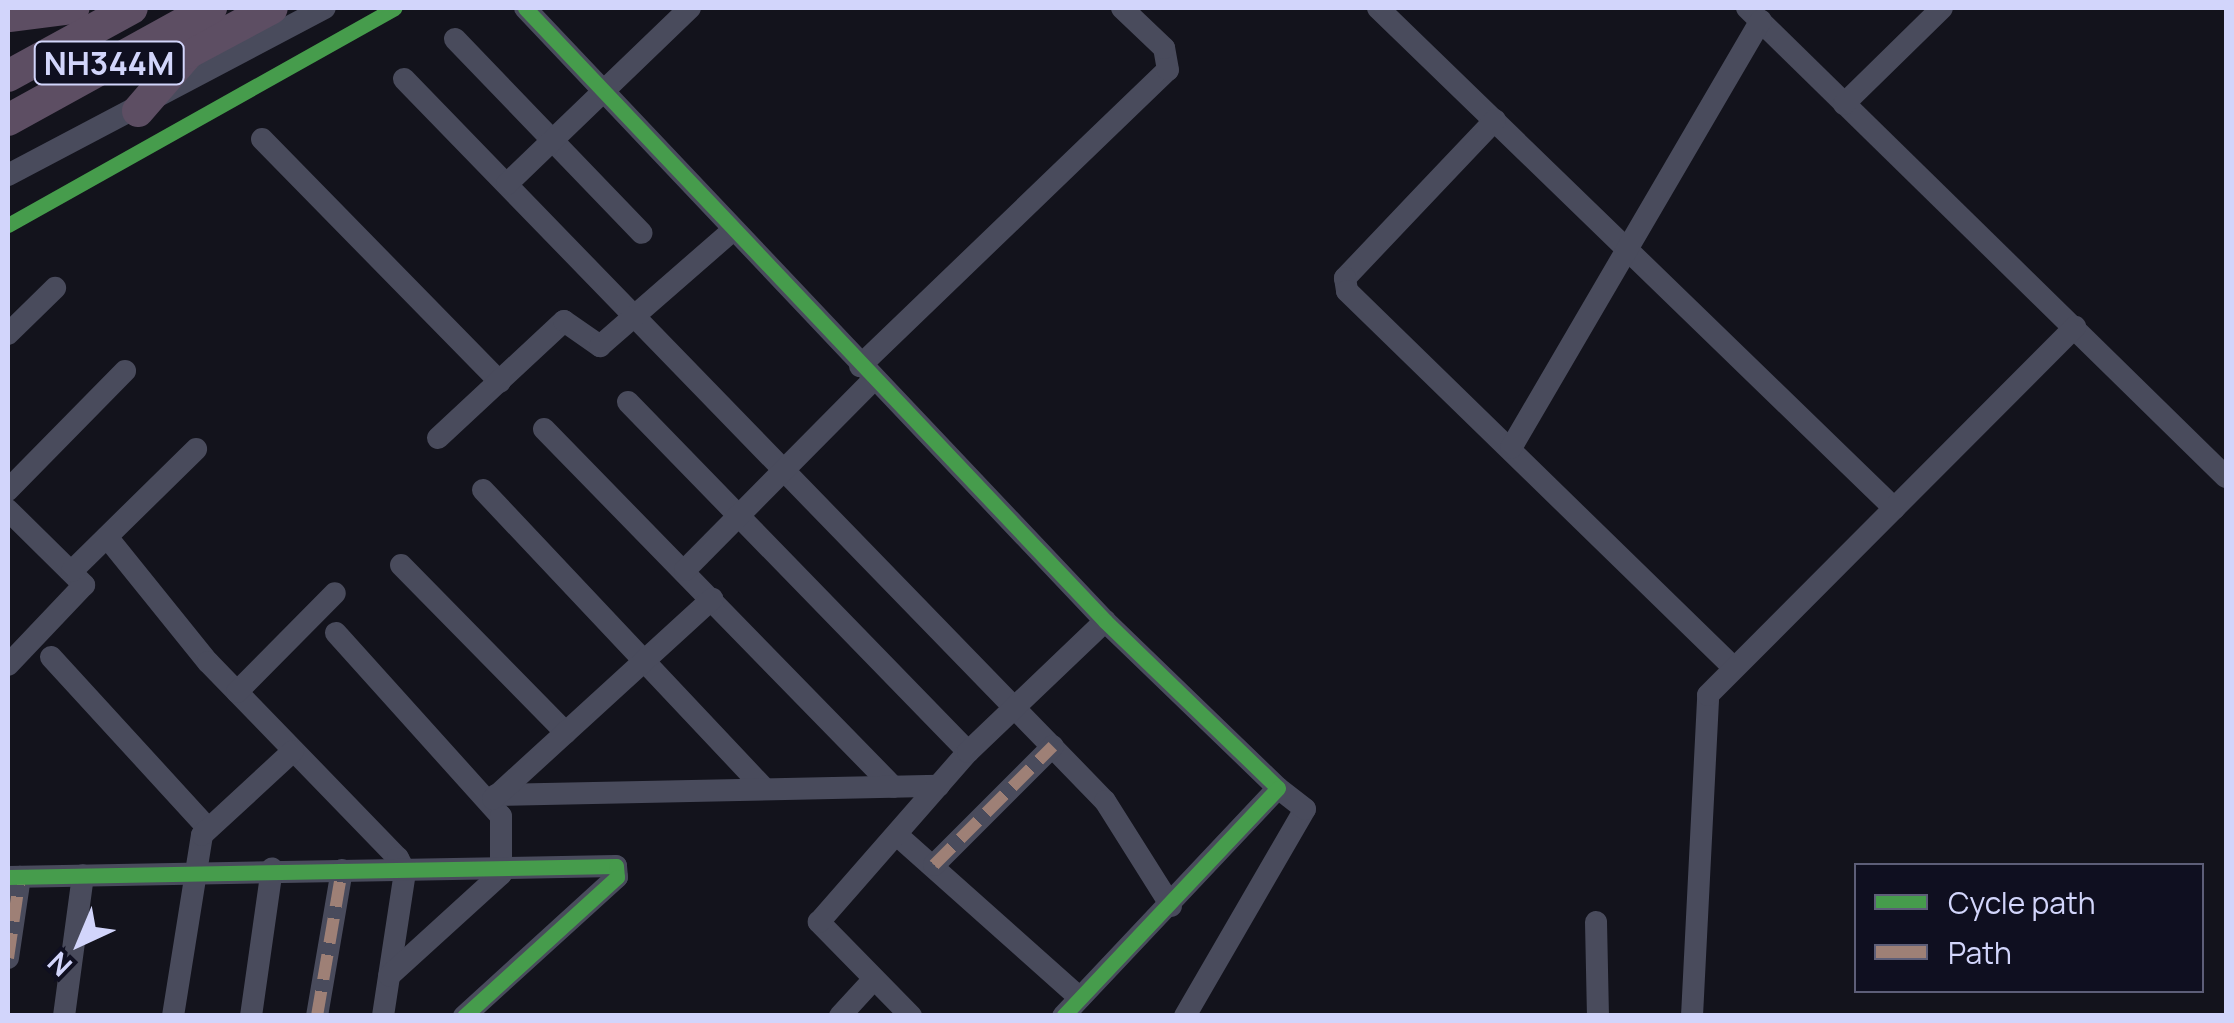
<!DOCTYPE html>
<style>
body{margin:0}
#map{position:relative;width:2234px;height:1023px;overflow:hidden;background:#13131c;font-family:Manrope,sans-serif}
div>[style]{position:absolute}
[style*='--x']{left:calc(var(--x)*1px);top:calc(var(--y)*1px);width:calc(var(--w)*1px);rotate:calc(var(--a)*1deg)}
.minor>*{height:22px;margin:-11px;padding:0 11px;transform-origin:11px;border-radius:11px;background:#494b5c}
.highway>*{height:32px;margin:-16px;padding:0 16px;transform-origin:16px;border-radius:16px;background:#5d4e63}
.quiet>*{height:12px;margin-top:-6px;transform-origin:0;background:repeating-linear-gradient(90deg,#9e8076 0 25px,transparent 0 37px)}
.cycleway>*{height:15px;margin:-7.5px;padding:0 7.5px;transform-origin:7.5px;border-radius:7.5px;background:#469c4c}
span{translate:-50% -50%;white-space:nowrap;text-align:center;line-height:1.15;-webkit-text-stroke:8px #0f0f20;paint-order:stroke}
.shield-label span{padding:2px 8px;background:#0f0f20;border:2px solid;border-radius:8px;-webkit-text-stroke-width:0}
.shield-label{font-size:32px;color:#d2d5fb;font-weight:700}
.frame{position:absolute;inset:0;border:10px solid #d2d5fb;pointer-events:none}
.legend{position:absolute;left:1854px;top:863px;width:350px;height:130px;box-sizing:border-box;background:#0f0f20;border:2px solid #5d5e78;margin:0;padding:12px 18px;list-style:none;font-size:30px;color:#d2d5fb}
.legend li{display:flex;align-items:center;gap:20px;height:50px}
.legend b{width:50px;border:2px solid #5d5e78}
.north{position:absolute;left:30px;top:893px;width:100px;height:100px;-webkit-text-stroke:8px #0f0f20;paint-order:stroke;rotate:224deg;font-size:28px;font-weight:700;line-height:40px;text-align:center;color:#d2d5fb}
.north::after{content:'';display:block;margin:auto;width:35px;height:45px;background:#d2d5fb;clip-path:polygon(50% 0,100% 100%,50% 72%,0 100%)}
</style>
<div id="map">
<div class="minor">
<div style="--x:525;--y:8;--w:844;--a:46.58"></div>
<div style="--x:1105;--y:621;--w:240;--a:44"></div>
<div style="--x:1278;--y:788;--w:313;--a:133.3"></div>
<div style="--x:1378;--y:8;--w:719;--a:44.1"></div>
<div style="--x:1747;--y:8;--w:670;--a:44.4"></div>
<div style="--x:455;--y:39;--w:269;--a:46.1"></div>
<div style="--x:404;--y:79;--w:1006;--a:45.85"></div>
<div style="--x:1105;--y:801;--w:124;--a:57.8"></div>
<div style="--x:1844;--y:104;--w:137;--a:-44.4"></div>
<div style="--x:1495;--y:120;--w:218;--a:133.5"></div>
<div style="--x:1345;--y:278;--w:13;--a:81"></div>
<div style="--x:1347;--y:291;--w:539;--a:44.25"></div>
<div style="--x:262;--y:139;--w:340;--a:45.6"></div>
<div style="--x:8;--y:175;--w:358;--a:-27.8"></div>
<div style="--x:507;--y:184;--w:254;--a:-43.9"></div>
<div style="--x:8;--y:334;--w:66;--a:-44.4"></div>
<div style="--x:860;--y:366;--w:427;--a:-43.9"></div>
<div style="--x:1168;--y:70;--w:22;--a:-100"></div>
<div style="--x:1164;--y:48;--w:58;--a:-136.4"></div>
<div style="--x:628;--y:402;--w:488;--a:45.8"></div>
<div style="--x:544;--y:429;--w:500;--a:45.7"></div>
<div style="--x:438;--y:438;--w:172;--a:-42.9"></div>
<div style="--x:564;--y:321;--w:44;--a:34.8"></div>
<div style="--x:600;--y:346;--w:175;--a:-41.1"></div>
<div style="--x:1511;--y:448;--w:495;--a:-59.7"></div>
<div style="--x:8;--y:490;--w:167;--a:-45.5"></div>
<div style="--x:483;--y:490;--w:411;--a:46.7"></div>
<div style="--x:8;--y:510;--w:107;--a:44.6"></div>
<div style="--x:84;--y:585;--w:110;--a:133.5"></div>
<div style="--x:107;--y:537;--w:161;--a:51.1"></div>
<div style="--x:208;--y:662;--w:273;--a:45.9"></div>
<div style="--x:398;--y:858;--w:16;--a:63"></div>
<div style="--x:405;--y:872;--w:146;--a:98.7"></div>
<div style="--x:401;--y:565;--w:235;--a:45.5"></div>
<div style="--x:685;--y:570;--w:267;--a:-45.3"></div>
<div style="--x:72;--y:571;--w:174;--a:-44.5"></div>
<div style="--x:336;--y:633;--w:246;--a:48"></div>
<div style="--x:501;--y:816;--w:58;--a:90"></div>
<div style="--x:501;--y:874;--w:151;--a:137.7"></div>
<div style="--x:51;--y:657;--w:231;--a:47.5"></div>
<div style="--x:237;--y:692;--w:139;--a:-45.3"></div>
<div style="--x:496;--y:795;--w:443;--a:-1.2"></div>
<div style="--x:493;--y:799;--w:297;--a:-42.4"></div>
<div style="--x:897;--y:835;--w:245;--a:41.7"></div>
<div style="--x:934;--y:865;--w:168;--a:-45"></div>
<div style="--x:8;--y:877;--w:608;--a:-1.04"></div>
<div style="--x:616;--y:866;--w:11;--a:85"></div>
<div style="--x:617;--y:877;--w:207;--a:137.7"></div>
<div style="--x:1596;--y:922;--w:94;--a:88.8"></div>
<div style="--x:8;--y:958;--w:82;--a:-81.6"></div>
<div style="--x:64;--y:1016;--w:142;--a:-82.3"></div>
<div style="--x:173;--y:1016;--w:183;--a:-80.9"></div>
<div style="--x:202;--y:835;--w:124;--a:-42.7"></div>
<div style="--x:251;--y:1016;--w:149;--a:-81.9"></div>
<div style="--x:317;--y:1016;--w:148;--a:-80.3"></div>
<div style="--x:840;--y:1016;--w:49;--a:-47.5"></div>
<div style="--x:911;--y:1016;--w:132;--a:-134.4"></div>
<div style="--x:819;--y:922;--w:226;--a:-48.8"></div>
<div style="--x:968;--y:752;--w:190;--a:-43.7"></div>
<div style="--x:1185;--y:1016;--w:239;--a:-59.9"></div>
<div style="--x:1305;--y:809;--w:34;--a:-142"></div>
<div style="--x:1692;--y:1016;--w:321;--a:-87.1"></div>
<div style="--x:1708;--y:695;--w:520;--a:-45.08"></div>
</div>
<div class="highway">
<div style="--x:11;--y:16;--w:63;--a:-7.4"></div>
<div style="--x:8;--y:76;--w:141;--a:-28.7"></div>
<div style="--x:138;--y:111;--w:77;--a:-49.2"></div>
<div style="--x:188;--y:53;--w:95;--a:-28.2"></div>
<div style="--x:8;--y:120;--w:232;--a:-28.9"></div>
</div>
<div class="quiet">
<div style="--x:934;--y:865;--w:168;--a:-45"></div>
<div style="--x:8;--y:958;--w:82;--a:-81.6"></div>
<div style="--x:317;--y:1016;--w:148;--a:-80.3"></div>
</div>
<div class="cycleway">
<div style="--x:525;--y:8;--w:844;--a:46.58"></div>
<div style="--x:1105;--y:621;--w:240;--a:44"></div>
<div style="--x:1278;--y:788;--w:313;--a:133.3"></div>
<div style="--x:8;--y:225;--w:443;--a:-29.3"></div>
<div style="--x:8;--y:877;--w:608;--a:-1.04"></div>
<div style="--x:616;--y:866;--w:11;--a:85"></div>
<div style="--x:617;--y:877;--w:207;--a:137.7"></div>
</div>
<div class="shield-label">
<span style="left:109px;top:63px">NH344M</span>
</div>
<div class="frame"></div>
<ul class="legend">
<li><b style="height:12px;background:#469c4c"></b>Cycle path</li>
<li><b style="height:12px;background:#9e8076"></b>Path</li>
</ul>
<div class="north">N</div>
</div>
